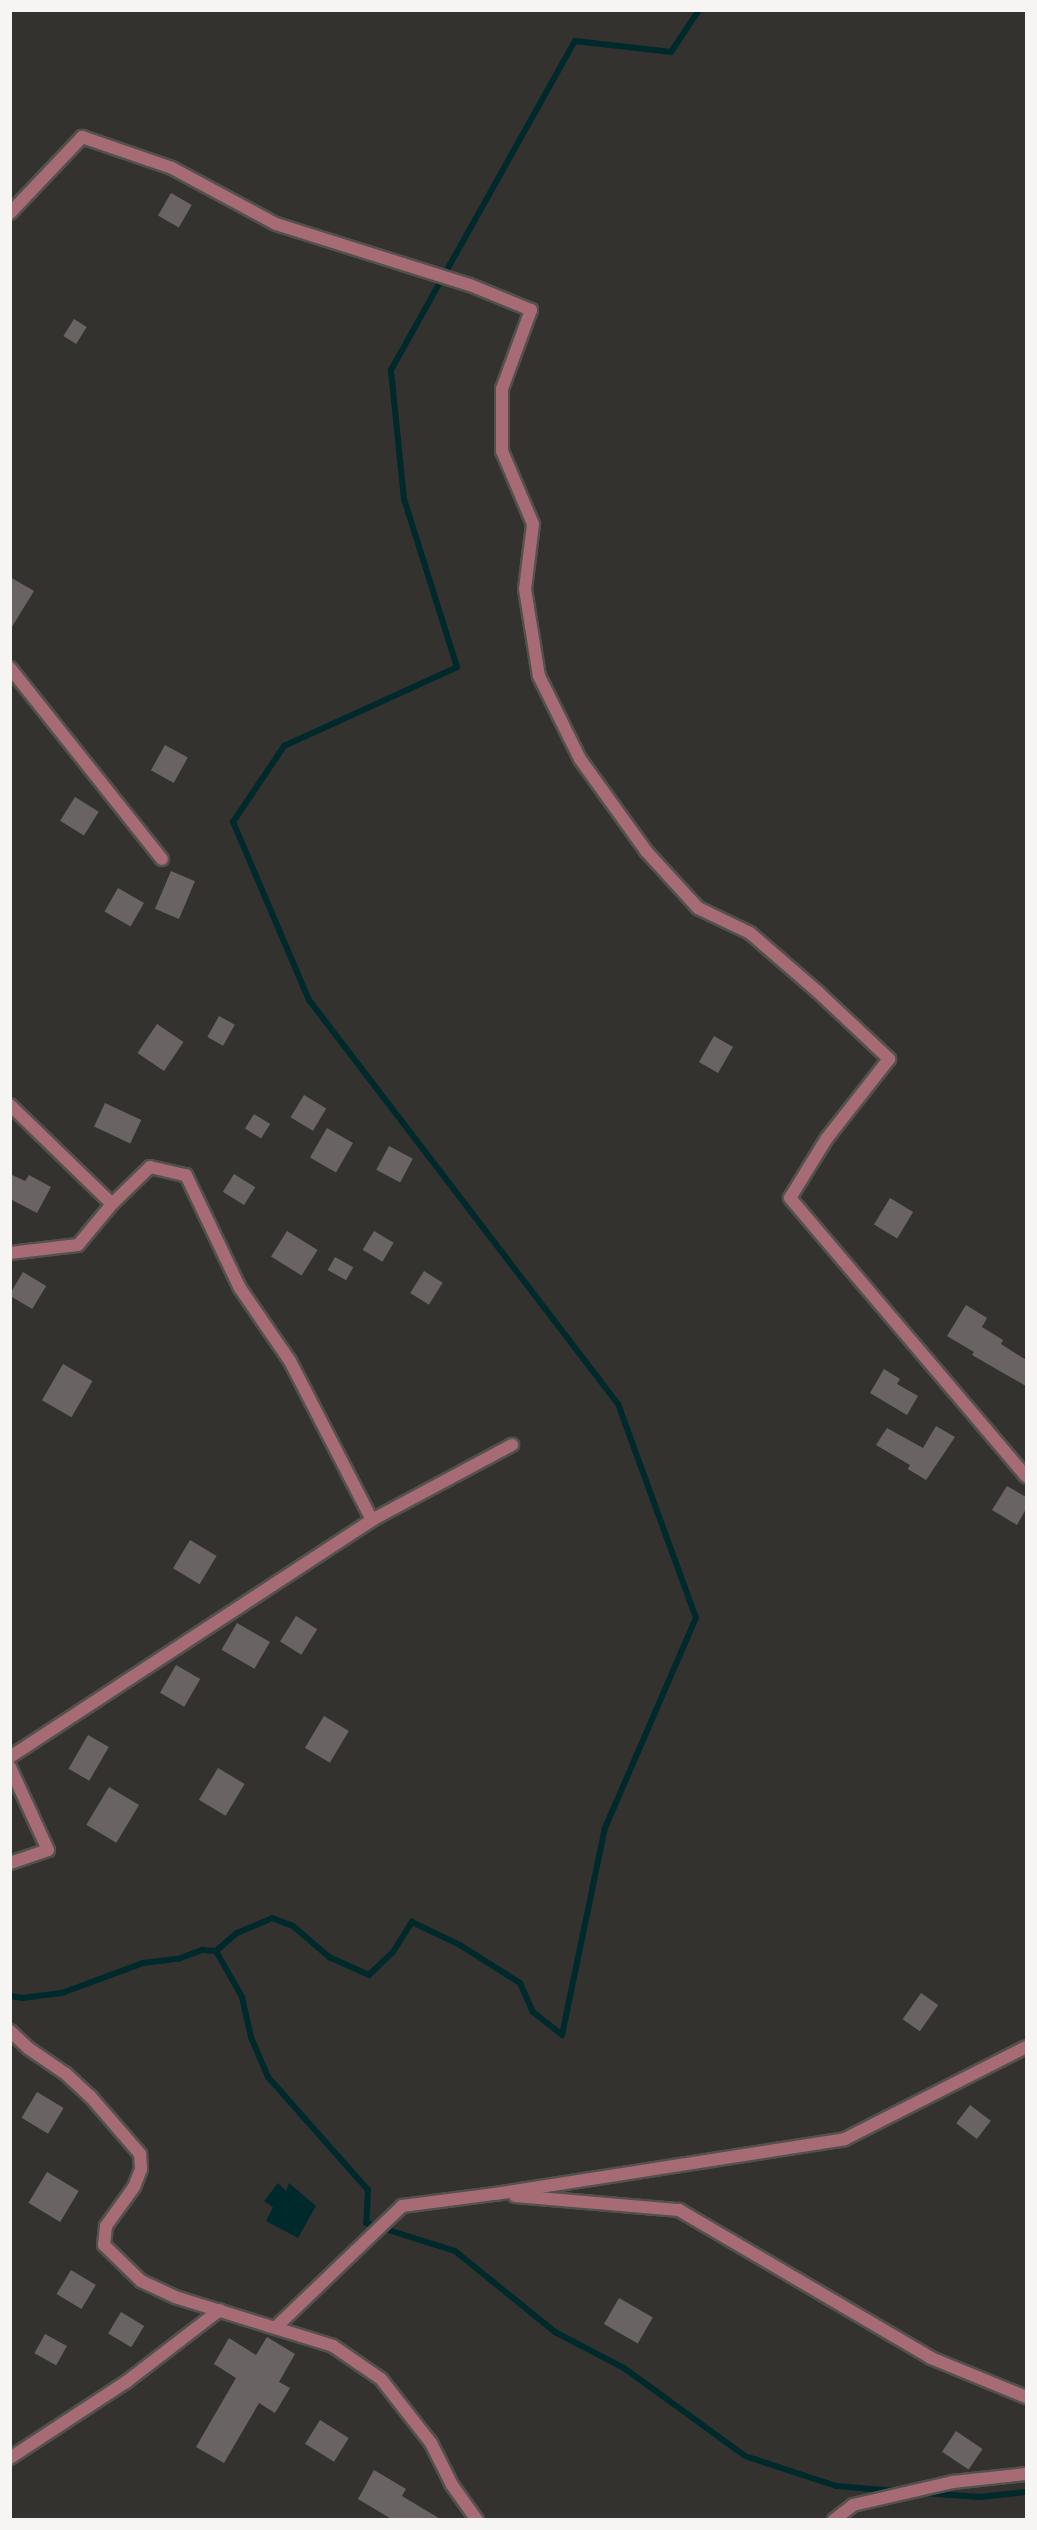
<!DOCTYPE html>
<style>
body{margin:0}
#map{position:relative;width:1037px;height:2530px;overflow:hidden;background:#34322f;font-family:"DM Sans",sans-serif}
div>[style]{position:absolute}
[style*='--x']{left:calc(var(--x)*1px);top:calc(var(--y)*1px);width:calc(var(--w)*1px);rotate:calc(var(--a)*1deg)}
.water>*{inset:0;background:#00292b}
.stream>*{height:6px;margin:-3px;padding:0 3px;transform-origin:3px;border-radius:3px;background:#00292b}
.building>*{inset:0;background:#696463;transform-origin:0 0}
.roads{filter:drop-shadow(2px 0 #53514e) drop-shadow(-2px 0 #53514e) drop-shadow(0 2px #53514e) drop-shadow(0 -2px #53514e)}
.minor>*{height:12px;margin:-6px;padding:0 6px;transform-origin:6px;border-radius:6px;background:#a76b75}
.tertiary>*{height:12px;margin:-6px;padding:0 6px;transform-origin:6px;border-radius:6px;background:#a76b75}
span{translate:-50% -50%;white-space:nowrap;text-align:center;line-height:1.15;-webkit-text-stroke:6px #34322f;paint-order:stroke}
.frame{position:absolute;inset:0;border:12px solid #f6f5f3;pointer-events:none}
</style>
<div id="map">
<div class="water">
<div style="clip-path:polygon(278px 2183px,286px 2191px,289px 2183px,316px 2206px,298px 2238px,266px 2221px,273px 2207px,264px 2201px)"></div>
</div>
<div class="stream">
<div style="--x:216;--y:1951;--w:53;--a:60.5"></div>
<div style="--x:242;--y:1997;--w:41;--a:77.3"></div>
<div style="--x:251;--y:2037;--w:43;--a:67"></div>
<div style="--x:268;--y:2077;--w:151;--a:48.5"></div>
<div style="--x:368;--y:2190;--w:33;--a:93"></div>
<div style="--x:366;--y:2223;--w:93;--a:17.5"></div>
<div style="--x:455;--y:2251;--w:129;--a:39"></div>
<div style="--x:555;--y:2332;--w:78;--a:27.6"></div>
<div style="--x:624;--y:2368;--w:150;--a:36"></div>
<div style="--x:745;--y:2456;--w:96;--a:18.2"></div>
<div style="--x:836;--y:2486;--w:61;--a:4.7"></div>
<div style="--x:10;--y:1996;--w:12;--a:9"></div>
<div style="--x:22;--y:1998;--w:40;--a:-7.1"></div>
<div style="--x:62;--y:1993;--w:86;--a:-20.3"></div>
<div style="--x:143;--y:1963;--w:35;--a:-7"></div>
<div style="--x:178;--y:1959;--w:26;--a:-21"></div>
<div style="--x:202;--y:1950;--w:14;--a:4"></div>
<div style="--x:216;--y:1951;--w:28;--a:-41"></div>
<div style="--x:237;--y:1933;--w:38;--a:-23"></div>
<div style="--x:272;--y:1918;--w:22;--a:21"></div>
<div style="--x:293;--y:1926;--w:48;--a:40.7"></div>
<div style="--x:329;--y:1957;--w:44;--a:24.2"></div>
<div style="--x:369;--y:1975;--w:33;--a:-44"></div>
<div style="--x:393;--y:1952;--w:36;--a:-58"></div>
<div style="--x:412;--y:1922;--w:53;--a:25.6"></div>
<div style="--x:460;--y:1945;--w:71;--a:32.3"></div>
<div style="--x:520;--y:1983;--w:32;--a:66"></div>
<div style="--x:533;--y:2012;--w:37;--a:38"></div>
<div style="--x:562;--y:2035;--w:211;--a:-78.3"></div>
<div style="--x:605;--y:1828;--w:229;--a:-66.6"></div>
<div style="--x:696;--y:1618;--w:228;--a:-110"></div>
<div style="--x:618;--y:1404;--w:509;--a:-127.41"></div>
<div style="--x:309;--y:1000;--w:194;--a:-113.1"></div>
<div style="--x:233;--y:822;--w:92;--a:-56.1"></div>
<div style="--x:284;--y:746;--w:190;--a:-24.5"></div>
<div style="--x:457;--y:667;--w:176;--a:-107.5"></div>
<div style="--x:404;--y:499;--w:130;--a:-95.8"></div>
<div style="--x:391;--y:370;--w:377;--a:-60.8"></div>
<div style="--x:575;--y:41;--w:97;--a:6.5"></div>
<div style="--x:671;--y:52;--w:50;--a:-56.3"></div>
<div style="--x:923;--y:2493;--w:57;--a:4"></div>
<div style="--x:980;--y:2497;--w:46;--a:-6.2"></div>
</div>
<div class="building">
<div style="left:171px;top:193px;width:24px;height:26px;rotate:30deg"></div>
<div style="left:74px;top:319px;width:15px;height:20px;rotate:32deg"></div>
<div style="clip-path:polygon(10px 577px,34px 591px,10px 630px)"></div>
<div style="left:165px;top:745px;width:26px;height:29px;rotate:29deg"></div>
<div style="left:75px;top:797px;width:28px;height:28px;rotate:32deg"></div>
<div style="left:171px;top:871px;width:26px;height:41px;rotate:23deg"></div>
<div style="left:118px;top:888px;width:30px;height:27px;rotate:30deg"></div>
<div style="left:219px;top:1016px;width:18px;height:24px;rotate:29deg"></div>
<div style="left:157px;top:1024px;width:32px;height:35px;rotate:34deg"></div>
<div style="left:714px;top:1036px;width:22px;height:30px;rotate:30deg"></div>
<div style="left:304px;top:1095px;width:26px;height:26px;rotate:31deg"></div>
<div style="left:105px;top:1103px;width:40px;height:26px;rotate:25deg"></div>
<div style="left:254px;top:1114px;width:19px;height:17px;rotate:32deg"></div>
<div style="left:327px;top:1128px;width:30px;height:34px;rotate:30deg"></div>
<div style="left:389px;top:1146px;width:27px;height:27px;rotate:28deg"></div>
<div style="clip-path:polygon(10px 1174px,25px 1181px,29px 1175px,51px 1187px,37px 1213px,10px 1199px)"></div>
<div style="left:234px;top:1174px;width:25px;height:21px;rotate:32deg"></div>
<div style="left:890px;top:1198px;width:27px;height:31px;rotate:31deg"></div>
<div style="left:287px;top:1231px;width:36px;height:30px;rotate:32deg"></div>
<div style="left:374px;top:1231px;width:23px;height:22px;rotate:31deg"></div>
<div style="left:335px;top:1257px;width:21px;height:15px;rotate:29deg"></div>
<div style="left:424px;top:1271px;width:22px;height:26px;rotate:32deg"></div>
<div style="left:23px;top:1272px;width:27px;height:27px;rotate:31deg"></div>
<div style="clip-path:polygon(966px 1305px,987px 1318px,982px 1327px,1003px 1340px,1001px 1344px,1026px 1360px,1026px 1386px,972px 1355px,974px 1352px,947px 1336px)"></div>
<div style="left:63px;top:1364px;width:34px;height:42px;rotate:30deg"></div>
<div style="clip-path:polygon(884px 1369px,900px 1379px,897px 1384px,918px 1396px,907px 1415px,870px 1393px)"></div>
<div style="clip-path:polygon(936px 1426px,955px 1437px,926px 1480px,908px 1469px,910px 1465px,876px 1445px,887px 1428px,923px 1448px)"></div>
<div style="clip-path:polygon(1007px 1486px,1026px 1497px,1026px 1509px,1017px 1525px,992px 1510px)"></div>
<div style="left:190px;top:1540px;width:31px;height:33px;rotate:31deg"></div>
<div style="left:296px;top:1616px;width:25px;height:30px;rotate:32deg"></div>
<div style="left:237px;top:1623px;width:38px;height:31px;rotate:30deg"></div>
<div style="left:176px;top:1665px;width:28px;height:32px;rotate:30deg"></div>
<div style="left:324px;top:1716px;width:29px;height:37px;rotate:31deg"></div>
<div style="left:88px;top:1735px;width:24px;height:39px;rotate:30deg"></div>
<div style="left:218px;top:1768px;width:31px;height:37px;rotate:31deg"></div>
<div style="left:109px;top:1787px;width:35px;height:44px;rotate:31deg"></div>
<div style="left:921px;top:1993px;width:21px;height:32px;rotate:35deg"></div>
<div style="left:37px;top:2092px;width:31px;height:30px;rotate:31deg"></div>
<div style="left:970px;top:2105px;width:26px;height:23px;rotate:37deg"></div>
<div style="left:47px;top:2172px;width:37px;height:36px;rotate:31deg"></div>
<div style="left:71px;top:2270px;width:29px;height:28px;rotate:31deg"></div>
<div style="left:619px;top:2298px;width:39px;height:30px;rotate:30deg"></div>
<div style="left:121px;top:2312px;width:27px;height:25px;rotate:31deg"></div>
<div style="left:45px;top:2334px;width:25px;height:22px;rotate:29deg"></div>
<div style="clip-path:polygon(267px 2337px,295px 2354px,279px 2382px,290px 2388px,275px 2413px,259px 2403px,224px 2463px,196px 2447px,236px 2378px,214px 2364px,229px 2338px,256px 2355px)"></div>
<div style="left:320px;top:2420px;width:34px;height:28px;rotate:32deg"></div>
<div style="left:956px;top:2431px;width:32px;height:25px;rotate:34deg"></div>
<div style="clip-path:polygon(374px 2470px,406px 2489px,402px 2496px,442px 2520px,393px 2520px,358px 2499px)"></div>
</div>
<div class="roads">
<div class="minor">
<div style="--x:10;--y:213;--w:105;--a:-46.5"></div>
<div style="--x:82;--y:137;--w:95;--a:19"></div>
<div style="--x:172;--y:168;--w:118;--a:28.3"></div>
<div style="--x:276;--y:224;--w:203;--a:17.5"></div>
<div style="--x:470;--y:285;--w:66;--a:22.3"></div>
<div style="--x:531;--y:310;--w:84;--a:110.2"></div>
<div style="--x:502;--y:389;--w:62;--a:90"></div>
<div style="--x:502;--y:451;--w:79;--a:67"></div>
<div style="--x:533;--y:524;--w:65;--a:97"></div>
<div style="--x:525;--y:589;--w:88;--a:80.9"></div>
<div style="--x:539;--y:676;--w:93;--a:63.7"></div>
<div style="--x:580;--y:759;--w:113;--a:54.3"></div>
<div style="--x:646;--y:851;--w:77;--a:47.6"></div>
<div style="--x:698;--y:908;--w:58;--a:25.7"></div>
<div style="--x:750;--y:933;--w:90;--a:40.9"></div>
<div style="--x:818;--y:992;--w:98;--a:43.3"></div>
<div style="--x:889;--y:1059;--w:100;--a:128.1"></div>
<div style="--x:827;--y:1138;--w:70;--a:121.7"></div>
<div style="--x:790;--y:1198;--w:365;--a:49.7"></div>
<div style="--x:10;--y:668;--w:244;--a:51.5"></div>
<div style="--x:10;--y:1105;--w:142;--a:44.1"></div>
<div style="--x:10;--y:1253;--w:68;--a:-6.7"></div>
<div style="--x:78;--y:1245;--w:53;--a:-50.3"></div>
<div style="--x:112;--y:1204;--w:53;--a:-44.2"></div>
<div style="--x:150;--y:1167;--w:37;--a:13"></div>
<div style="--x:186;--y:1175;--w:125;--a:64.5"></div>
<div style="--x:240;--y:1288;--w:88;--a:55.6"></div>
<div style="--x:290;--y:1361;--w:179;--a:62.7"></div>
<div style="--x:372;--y:1520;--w:159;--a:-28.2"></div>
<div style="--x:10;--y:1757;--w:433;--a:-33.2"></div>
<div style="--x:10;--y:1767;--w:91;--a:65.4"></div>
<div style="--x:48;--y:1850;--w:40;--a:161.1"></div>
<div style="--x:515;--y:2196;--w:165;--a:4.9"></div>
<div style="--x:679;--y:2210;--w:292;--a:30.4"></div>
<div style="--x:931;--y:2358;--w:103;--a:22.3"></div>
<div style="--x:275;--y:2328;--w:176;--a:-43.8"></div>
<div style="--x:402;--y:2206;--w:94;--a:-7.4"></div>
<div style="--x:495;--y:2194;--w:354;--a:-8.9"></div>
<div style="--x:845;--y:2139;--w:203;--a:-26.9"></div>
<div style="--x:10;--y:2458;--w:139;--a:-33.2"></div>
<div style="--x:126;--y:2382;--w:118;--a:-37.5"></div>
<div style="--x:834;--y:2520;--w:24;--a:-38"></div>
<div style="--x:853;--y:2505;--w:103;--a:-13"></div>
<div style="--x:953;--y:2482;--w:72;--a:-6.3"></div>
</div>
<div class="tertiary">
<div style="--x:10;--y:2031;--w:25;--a:43"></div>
<div style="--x:28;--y:2048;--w:46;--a:34.4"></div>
<div style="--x:66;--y:2074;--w:33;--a:43"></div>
<div style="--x:90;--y:2096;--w:77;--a:49.2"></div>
<div style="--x:140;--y:2154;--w:15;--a:86"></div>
<div style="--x:141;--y:2169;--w:19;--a:111"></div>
<div style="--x:134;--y:2187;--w:48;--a:125.7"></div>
<div style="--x:106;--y:2226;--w:19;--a:96"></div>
<div style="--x:104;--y:2245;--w:52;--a:44.2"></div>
<div style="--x:141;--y:2281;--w:38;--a:25"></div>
<div style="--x:175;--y:2297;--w:165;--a:17.2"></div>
<div style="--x:333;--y:2346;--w:58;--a:34.5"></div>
<div style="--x:381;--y:2379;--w:81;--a:52"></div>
<div style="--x:431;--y:2443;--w:47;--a:63.4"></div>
<div style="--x:452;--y:2485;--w:43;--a:54.5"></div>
</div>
</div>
<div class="frame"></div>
</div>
